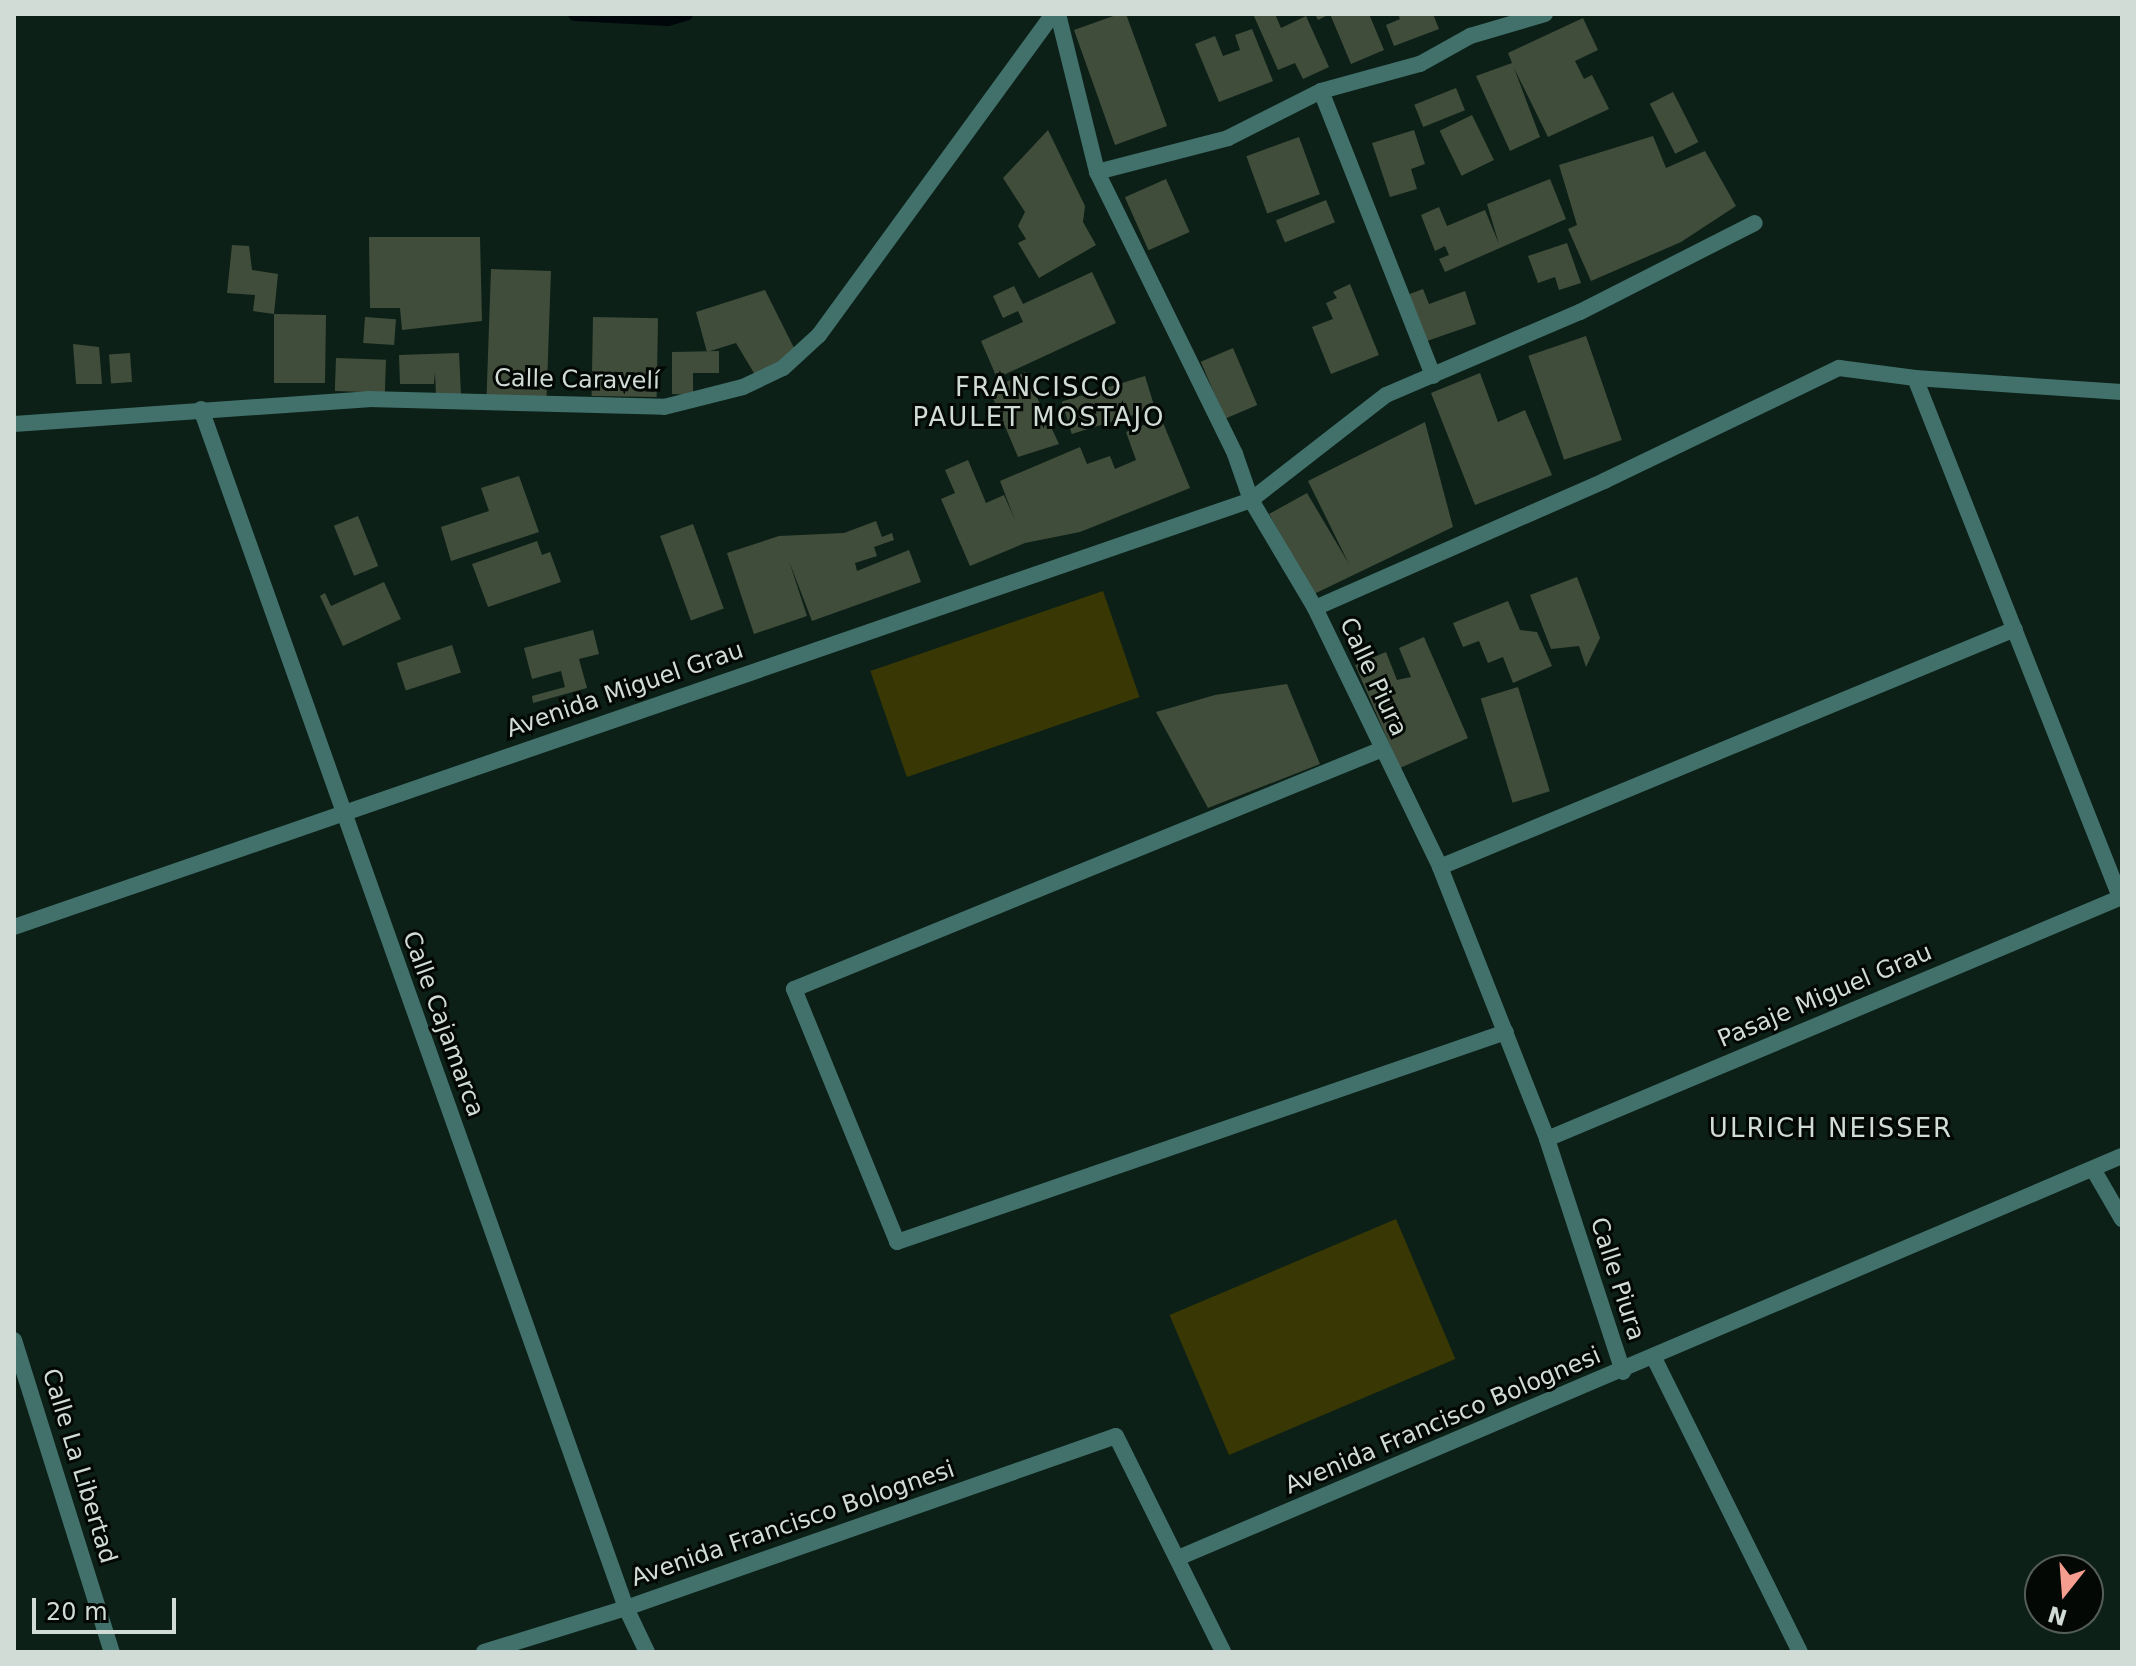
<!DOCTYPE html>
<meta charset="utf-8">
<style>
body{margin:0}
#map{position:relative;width:2136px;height:1666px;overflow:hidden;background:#0c2017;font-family:"DejaVu Sans",sans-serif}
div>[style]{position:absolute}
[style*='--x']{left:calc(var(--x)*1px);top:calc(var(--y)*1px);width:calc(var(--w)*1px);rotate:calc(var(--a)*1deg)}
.green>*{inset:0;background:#393804;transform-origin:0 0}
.stream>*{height:14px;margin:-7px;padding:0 7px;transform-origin:7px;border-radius:7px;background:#00070a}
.building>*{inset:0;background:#414d3b;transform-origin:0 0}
.minor>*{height:16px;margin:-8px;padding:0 8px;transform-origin:8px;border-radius:8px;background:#42716c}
span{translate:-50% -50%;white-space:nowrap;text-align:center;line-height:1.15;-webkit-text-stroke:6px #030805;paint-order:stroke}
.street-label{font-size:24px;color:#d0dcd5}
.neighbourhood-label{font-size:26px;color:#d0dcd5;letter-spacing:2px}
.frame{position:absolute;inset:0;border:16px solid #d0dcd5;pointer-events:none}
.north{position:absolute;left:2024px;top:1554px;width:80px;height:80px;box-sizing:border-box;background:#030805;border:2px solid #555d58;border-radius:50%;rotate:197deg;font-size:22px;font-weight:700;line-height:32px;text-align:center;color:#d0dcd5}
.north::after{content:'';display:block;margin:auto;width:28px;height:36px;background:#f59d8e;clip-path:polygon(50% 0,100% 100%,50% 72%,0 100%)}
.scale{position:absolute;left:32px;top:1598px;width:144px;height:36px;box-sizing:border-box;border:4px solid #d0dcd5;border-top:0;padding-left:10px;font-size:24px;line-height:28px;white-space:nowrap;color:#d0dcd5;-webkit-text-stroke:6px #030805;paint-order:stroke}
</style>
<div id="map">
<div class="green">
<div style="left:1103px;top:591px;width:112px;height:246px;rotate:71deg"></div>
<div style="left:1396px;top:1219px;width:152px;height:246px;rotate:67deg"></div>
</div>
<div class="stream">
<div style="--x:575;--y:14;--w:93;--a:3.1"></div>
<div style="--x:668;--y:19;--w:19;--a:-16"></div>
</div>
<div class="building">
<div style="clip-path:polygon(1119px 14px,1126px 14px,1167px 126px,1115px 145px,1074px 30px)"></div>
<div style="clip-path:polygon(1253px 14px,1275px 14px,1281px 28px,1306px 16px,1329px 67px,1303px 79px,1295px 63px,1278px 70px)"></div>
<div style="clip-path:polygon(1315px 14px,1369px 14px,1384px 50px,1351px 64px,1330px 14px,1318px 20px)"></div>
<div style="clip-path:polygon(1398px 14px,1433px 14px,1439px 29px,1394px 46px,1386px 25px,1400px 19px)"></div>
<div style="clip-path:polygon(1583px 18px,1598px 50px,1575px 61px,1584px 79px,1592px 75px,1609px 109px,1548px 137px,1514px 68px,1540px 137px,1510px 151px,1476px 76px,1512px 63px,1508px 53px)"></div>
<div style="clip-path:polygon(1252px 29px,1273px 81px,1219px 102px,1195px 44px,1215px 36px,1223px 56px,1240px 50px,1235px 35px)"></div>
<div style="left:1456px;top:88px;width:24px;height:45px;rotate:68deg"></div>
<div style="left:1673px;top:92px;width:56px;height:26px;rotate:63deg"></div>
<div style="left:1472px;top:115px;width:50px;height:36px;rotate:64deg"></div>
<div style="clip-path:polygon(1048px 130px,1085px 206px,1083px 222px,1096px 245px,1039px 278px,1018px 243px,1026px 239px,1018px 226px,1025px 212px,1003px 178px)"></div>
<div style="clip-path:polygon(1414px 130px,1425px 164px,1411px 169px,1417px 189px,1390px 197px,1372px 143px)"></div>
<div style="clip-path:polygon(1653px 136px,1666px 168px,1705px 151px,1736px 206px,1681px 242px,1591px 281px,1568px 229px,1577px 225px,1559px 165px)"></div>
<div style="left:1299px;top:137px;width:61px;height:56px;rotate:70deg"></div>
<div style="left:1166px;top:179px;width:58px;height:45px;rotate:66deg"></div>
<div style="clip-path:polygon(1550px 179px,1566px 219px,1445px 272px,1439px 259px,1449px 255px,1445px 246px,1435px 251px,1421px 215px,1439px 207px,1447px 226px,1485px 210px,1499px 244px,1487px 204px)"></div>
<div style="left:1326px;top:200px;width:24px;height:54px;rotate:68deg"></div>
<div style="clip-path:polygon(369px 237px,480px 237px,482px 321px,402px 330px,400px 308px,370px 308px)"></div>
<div style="clip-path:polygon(1567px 243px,1581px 283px,1559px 290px,1555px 277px,1538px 283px,1528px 256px)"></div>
<div style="clip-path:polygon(232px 245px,249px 246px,252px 270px,278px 274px,274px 314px,326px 315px,325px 383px,274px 383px,274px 314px,253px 311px,255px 295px,227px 293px)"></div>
<div style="left:491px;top:269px;width:60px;height:132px;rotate:2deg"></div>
<div style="clip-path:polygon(1092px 272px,1116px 323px,997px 378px,981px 341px,1023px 322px,1018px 311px,1003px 318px,993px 296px,1014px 286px,1023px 304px)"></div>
<div style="clip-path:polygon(1350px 284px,1379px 355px,1331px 374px,1312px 327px,1333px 319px,1326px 303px,1337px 298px,1333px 292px)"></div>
<div style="clip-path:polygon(1423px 289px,1429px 304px,1465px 291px,1476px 324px,1424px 342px,1407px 295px)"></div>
<div style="clip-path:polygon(765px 290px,799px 358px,757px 378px,736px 343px,707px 352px,696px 312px)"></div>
<div style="left:365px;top:317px;width:31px;height:26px;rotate:4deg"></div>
<div style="left:593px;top:317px;width:65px;height:79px;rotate:1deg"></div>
<div style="left:1586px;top:336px;width:110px;height:61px;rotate:71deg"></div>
<div style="clip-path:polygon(73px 344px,99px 347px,102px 384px,76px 384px)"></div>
<div style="left:1233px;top:348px;width:62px;height:35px;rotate:67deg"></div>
<div style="clip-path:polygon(719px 351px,719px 373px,693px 373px,693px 395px,672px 394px,672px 352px)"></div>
<div style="left:130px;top:353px;width:29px;height:21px;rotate:86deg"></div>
<div style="clip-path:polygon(459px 353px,461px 394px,436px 396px,435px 372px,434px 384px,400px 384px,399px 355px)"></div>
<div style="left:336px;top:358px;width:50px;height:33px;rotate:2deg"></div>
<div style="clip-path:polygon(1025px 372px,1059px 444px,1018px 457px,990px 391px)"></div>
<div style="clip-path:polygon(1480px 373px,1498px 422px,1525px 410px,1552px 475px,1475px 505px,1431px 393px)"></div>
<div style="left:1145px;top:376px;width:34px;height:87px;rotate:73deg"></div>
<div style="clip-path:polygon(1161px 418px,1190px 488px,1080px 532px,1025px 543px,970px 566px,941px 499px,955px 493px,945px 470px,968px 460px,986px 503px,1004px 495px,1015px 520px,1000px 481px,1080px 447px,1087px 464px,1110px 456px,1115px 469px,1136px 460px,1126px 432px)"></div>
<div style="clip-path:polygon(1425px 422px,1453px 527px,1314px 594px,1269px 514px,1307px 493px,1349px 564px,1308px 481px)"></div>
<div style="clip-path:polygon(519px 476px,539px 532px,451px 561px,441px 527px,489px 511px,481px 488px)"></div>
<div style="left:358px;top:516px;width:54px;height:26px;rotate:68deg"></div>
<div style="clip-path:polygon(876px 521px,882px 537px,892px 533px,894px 540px,874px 547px,877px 556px,855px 563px,857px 571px,909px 550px,921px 582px,812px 621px,789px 561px,807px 616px,754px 634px,727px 553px,779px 536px,844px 533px)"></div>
<div style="left:693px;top:524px;width:90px;height:35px;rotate:70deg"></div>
<div style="clip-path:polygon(537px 541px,542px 555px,550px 552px,561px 582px,488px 607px,472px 564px)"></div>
<div style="clip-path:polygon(1577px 577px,1600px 638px,1586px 667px,1579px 646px,1551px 649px,1530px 595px)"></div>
<div style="clip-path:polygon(384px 582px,401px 619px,343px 646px,320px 596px,325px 593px,331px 606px)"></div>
<div style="clip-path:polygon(1508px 601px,1520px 630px,1537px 632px,1552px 666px,1513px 683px,1503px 657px,1488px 663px,1479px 641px,1463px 647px,1453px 623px)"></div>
<div style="clip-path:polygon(593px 630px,599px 654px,579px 659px,587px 688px,533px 703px,532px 696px,565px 687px,561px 671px,532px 679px,524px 648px)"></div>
<div style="clip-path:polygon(1424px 637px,1468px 738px,1400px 768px,1355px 665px,1386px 652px,1397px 680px,1411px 677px,1399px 648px)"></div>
<div style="left:452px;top:645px;width:29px;height:58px;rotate:72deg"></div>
<div style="clip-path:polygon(1287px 684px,1320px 764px,1208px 808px,1156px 712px,1215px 695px)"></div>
<div style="left:1518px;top:687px;width:109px;height:39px;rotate:73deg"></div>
</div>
<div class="minor">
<div style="--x:1058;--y:14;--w:163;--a:76.1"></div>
<div style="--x:1097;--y:172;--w:314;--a:63.9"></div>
<div style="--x:1235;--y:454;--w:49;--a:70.8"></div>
<div style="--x:1251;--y:500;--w:126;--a:59.3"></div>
<div style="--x:1315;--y:608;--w:288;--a:64.2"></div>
<div style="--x:1440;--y:867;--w:292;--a:68.5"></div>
<div style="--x:1547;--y:1139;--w:245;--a:71.9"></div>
<div style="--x:1321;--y:91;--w:306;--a:68.5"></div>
<div style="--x:1097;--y:172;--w:135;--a:-14.5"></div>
<div style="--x:1228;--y:138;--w:104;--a:-26.8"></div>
<div style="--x:1321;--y:91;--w:103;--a:-15.3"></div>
<div style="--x:1420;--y:64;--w:57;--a:-29.2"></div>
<div style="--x:1470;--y:36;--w:78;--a:-16.3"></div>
<div style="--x:1915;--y:378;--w:558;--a:68.45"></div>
<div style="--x:201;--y:409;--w:1272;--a:70.48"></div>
<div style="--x:626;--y:1608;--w:49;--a:64.5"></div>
<div style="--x:14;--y:424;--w:355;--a:-4"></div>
<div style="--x:368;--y:399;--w:296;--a:1.5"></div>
<div style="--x:664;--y:407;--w:81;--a:-14.2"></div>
<div style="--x:743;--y:387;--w:44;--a:-25.4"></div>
<div style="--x:783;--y:368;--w:49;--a:-42.5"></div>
<div style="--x:819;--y:335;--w:397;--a:-53.9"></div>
<div style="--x:1315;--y:608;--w:316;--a:-23.7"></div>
<div style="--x:1604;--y:481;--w:261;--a:-25.7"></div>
<div style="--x:1839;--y:368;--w:77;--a:7.5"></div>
<div style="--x:1915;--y:378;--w:207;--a:3.9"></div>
<div style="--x:1380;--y:750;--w:633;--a:157.81"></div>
<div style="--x:794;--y:989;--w:273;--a:67.8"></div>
<div style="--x:897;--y:1242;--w:644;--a:-19.03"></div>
<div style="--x:1440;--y:867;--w:622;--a:-22.49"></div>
<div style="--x:14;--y:927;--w:1309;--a:-19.04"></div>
<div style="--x:1251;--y:500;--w:171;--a:-37.9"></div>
<div style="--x:1386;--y:395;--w:211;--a:-23.2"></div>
<div style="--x:1580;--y:312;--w:196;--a:-27"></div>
<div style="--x:1547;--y:1139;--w:624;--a:-22.82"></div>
<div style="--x:2093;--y:1169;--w:58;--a:59.9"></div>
<div style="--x:14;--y:1340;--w:327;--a:72.6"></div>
<div style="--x:1654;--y:1358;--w:328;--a:63.6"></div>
<div style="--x:1178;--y:1558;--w:1026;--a:-23.07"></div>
<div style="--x:484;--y:1652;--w:149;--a:-17.2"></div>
<div style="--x:626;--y:1608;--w:519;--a:-19.34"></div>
<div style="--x:1116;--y:1436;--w:241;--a:63.6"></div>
</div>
<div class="street-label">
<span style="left:577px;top:380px;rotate:1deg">Calle Caravelí</span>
<span style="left:1373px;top:677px;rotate:65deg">Calle Piura</span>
<span style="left:625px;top:690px;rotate:-19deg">Avenida Miguel Grau</span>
<span style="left:1825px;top:996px;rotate:-23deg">Pasaje Miguel Grau</span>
<span style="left:443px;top:1024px;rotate:70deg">Calle Cajamarca</span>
<span style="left:1617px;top:1279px;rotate:72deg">Calle Piura</span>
<span style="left:1443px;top:1421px;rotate:-23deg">Avenida Francisco Bolognesi</span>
<span style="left:79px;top:1466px;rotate:73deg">Calle La Libertad</span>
<span style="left:793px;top:1524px;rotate:-19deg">Avenida Francisco Bolognesi</span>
</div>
<div class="neighbourhood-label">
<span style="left:1039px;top:403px">FRANCISCO<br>PAULET MOSTAJO</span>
<span style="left:1831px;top:1129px">ULRICH NEISSER</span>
</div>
<div class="frame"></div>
<div class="north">N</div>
<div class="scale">20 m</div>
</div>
